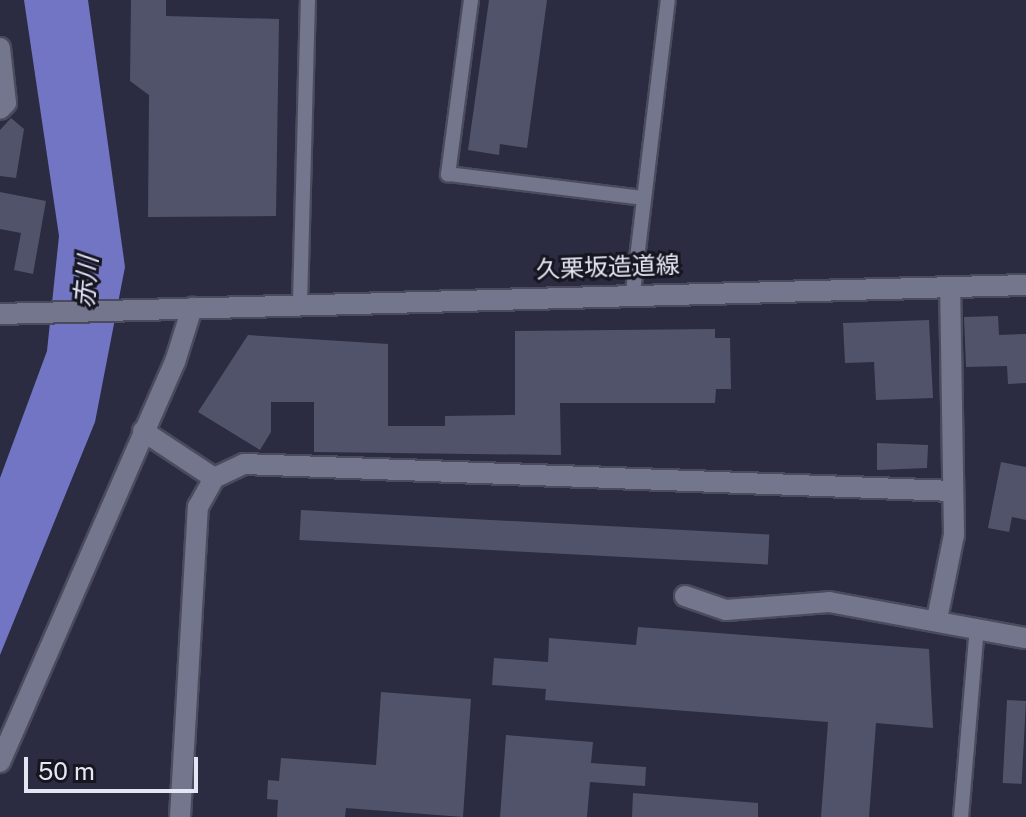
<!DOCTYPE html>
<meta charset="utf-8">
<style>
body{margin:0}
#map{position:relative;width:1026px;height:817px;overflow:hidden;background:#2b2c41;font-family:"Public Sans","Noto Sans JP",sans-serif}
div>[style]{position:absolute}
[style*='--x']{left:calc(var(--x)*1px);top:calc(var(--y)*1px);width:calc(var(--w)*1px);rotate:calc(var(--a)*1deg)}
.water>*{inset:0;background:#7275c3}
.building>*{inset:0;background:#51536a;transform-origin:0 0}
.roads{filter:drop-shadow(2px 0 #4a4b5c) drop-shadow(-2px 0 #4a4b5c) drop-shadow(0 2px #4a4b5c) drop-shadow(0 -2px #4a4b5c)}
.service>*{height:14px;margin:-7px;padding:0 7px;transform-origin:7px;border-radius:7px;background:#74768e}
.minor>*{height:20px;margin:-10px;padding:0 10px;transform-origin:10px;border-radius:10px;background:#74768e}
.secondary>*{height:20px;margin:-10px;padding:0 10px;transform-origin:10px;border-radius:10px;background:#74768e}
span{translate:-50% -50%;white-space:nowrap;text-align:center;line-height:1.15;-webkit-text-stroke:6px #15161f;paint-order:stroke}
.street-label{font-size:24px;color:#e5e6f4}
.water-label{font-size:26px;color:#dfe1f7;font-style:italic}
.scale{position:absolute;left:24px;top:757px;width:174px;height:36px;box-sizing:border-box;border:4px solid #e5e6f4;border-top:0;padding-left:10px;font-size:24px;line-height:28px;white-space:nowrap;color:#e5e6f4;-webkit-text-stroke:6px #15161f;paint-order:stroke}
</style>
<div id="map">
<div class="water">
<div style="clip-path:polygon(24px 0,88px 0,125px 267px,95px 422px,0 655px,0 478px,47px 351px,59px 236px)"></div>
</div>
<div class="building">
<div style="clip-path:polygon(131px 0,166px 0,166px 16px,279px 19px,276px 216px,148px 217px,149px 95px,130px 81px)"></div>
<div style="clip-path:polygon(489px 0,547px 0,527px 148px,500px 144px,499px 155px,468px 150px)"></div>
<div style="clip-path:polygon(11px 118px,24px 129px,16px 178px,0 176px,0 130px)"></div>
<div style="clip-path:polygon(0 192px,46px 201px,33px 274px,14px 270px,21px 233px,0 229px)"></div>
<div style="clip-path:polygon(998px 316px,999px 335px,1026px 334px,1026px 383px,1008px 384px,1007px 366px,966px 367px,964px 317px)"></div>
<div style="clip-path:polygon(929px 320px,933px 398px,876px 400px,874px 362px,845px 363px,843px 323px)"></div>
<div style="clip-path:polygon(715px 329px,715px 338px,730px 338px,731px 389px,716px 389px,715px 403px,560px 403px,561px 455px,314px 452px,314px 402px,271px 402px,271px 432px,260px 450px,198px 412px,248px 335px,388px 344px,388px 426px,445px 426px,445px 416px,515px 415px,515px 331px)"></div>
<div style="clip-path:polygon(877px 443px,928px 445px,927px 468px,877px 470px)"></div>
<div style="clip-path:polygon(1001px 462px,1026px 467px,1026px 520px,1012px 517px,1009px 532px,988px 528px)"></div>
<div style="left:301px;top:510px;width:469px;height:30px;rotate:3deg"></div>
<div style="clip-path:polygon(638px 627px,929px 649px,933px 728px,876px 723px,869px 817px,821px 817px,828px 722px,545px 700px,546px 689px,492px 685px,494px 658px,548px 662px,549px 638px,636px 645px)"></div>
<div style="clip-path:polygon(381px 692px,471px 699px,463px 817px,346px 808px,345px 817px,277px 817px,278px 800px,267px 799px,268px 780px,279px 781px,281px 758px,376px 765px)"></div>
<div style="left:1007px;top:700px;width:19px;height:83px;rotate:3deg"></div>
<div style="clip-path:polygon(506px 735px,593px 742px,591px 763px,646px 767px,645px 786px,590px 782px,587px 817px,500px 817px)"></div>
<div style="clip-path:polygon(633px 793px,758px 803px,758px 817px,632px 817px)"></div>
</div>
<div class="roads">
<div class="service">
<div style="--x:471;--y:0;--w:176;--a:97.5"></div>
<div style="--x:448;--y:174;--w:197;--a:7"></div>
<div style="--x:633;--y:292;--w:294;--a:-83.2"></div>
<div style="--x:300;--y:303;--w:303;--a:-88.5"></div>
<div style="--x:961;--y:817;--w:190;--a:-85.2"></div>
</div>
<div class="minor">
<div style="--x:0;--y:48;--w:55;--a:83.8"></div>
<div style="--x:6;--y:103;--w:8;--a:135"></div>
<div style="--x:143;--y:431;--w:85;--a:33.5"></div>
<div style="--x:685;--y:596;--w:43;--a:18.9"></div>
<div style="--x:726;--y:610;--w:103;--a:-4.4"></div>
<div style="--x:829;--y:602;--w:200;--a:10.4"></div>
<div style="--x:937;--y:619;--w:86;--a:-78.6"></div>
<div style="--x:954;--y:535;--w:248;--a:-90.9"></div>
<div style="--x:180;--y:817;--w:311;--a:-86.7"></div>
<div style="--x:198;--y:507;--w:33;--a:-61"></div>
<div style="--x:214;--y:478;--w:33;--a:-25"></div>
<div style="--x:244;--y:464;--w:709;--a:2.18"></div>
</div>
<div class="secondary">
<div style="--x:0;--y:314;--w:1026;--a:-1.62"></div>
<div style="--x:0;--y:762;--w:437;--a:-66.4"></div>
<div style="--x:175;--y:362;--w:57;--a:-72.5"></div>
</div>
</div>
<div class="street-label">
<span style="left:608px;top:267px;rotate:-2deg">久栗坂造道線</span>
</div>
<div class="water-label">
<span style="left:86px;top:282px;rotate:-85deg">赤川</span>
</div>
<div class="scale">50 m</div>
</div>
